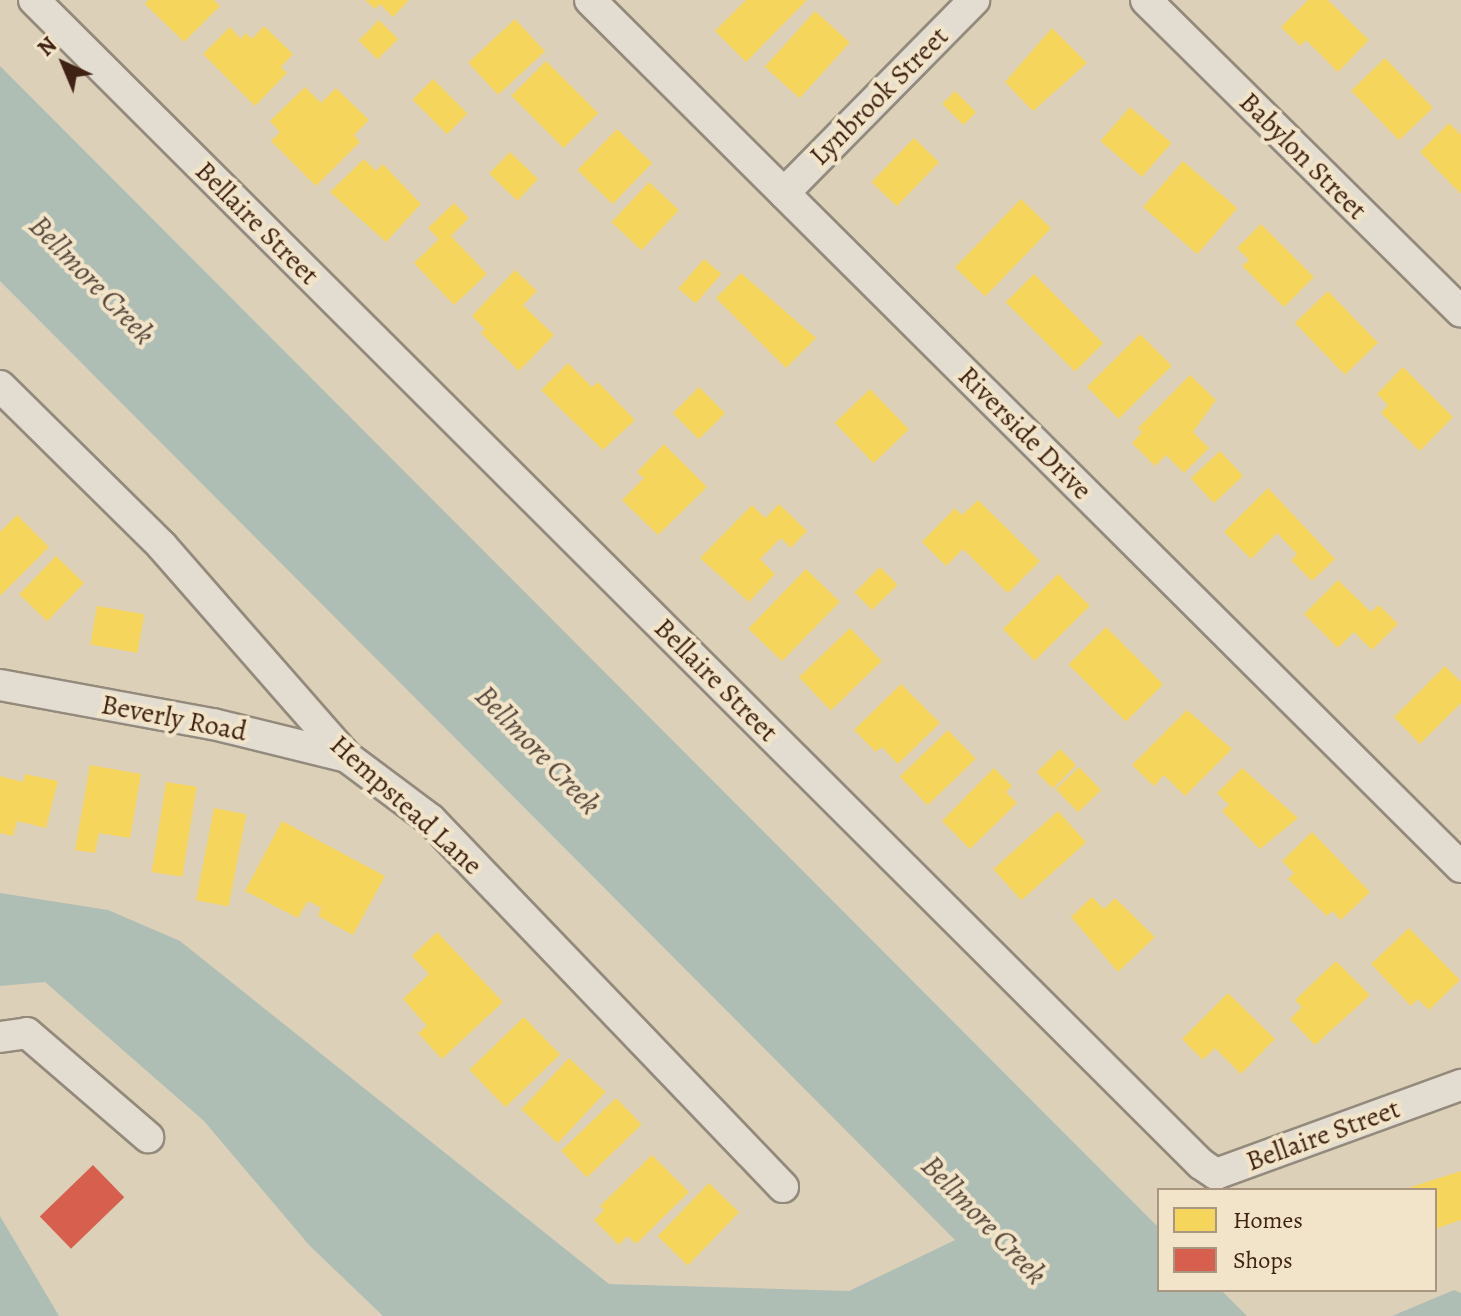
<!DOCTYPE html>
<style>
body{margin:0}
#map{position:relative;width:1461px;height:1316px;overflow:hidden;background:#dcd0b9;font-family:Alegreya,serif}
div>[style]{position:absolute}
[style*='--x']{left:calc(var(--x)*1px);top:calc(var(--y)*1px);width:calc(var(--w)*1px);rotate:calc(var(--a)*1deg)}
.water>*{inset:0;background:#aebeb5}
.homes>*{inset:0;background:#f6d55c;transform-origin:0 0}
.shops>*{inset:0;background:#d6604d;transform-origin:0 0}
.roads{filter:drop-shadow(2px 0 #948a7c) drop-shadow(-2px 0 #948a7c) drop-shadow(0 2px #948a7c) drop-shadow(0 -2px #948a7c)}
.street>*{height:30px;margin:-15px;padding:0 15px;transform-origin:15px;border-radius:15px;background:#e3ddd1}
span{translate:-50% -50%;white-space:nowrap;text-align:center;line-height:1.15;-webkit-text-stroke:8px #f1e4c8;paint-order:stroke}
.street-label{font-size:28px;color:#402214}
.water-label{font-size:30px;color:#57473c;font-style:italic}
.legend{position:absolute;left:1157px;top:1188px;width:280px;height:104px;box-sizing:border-box;background:#f1e4c8;border:2px solid #aa9680;margin:0;padding:10px 14px;list-style:none;font-size:24px;color:#402214}
.legend li{display:flex;align-items:center;gap:16px;height:40px}
.legend b{width:40px;border:2px solid #aa9680}
.north{position:absolute;left:24px;top:24px;width:80px;height:80px;-webkit-text-stroke:6px #f1e4c8;paint-order:stroke;rotate:316deg;font-size:22px;font-weight:700;line-height:32px;text-align:center;color:#402214}
.north::after{content:'';display:block;margin:auto;width:28px;height:36px;background:#402214;clip-path:polygon(50% 0,100% 100%,50% 72%,0 100%)}
</style>
<div id="map">
<div class="water">
<div style="clip-path:polygon(0 66px,1159px 1228px,1159px 1290px,1221px 1290px,1247px 1316px,383px 1316px,309px 1245px,204px 1121px,45px 982px,0 986px,0 893px,108px 910px,180px 941px,609px 1284px,849px 1291px,955px 1240px,0 281px)"></div>
<div style="clip-path:polygon(0 1216px,59px 1316px,0 1316px)"></div>
<div style="clip-path:polygon(1454px 1290px,1461px 1293px,1461px 1316px,1392px 1316px)"></div>
</div>
<div class="homes">
<div style="clip-path:polygon(148px 0,214px 0,220px 6px,184px 42px,145px 4px)"></div>
<div style="clip-path:polygon(365px 0,409px 0,393px 17px,380px 4px,375px 9px)"></div>
<div style="clip-path:polygon(746px 0,807px 0,746px 62px,715px 31px)"></div>
<div style="clip-path:polygon(1308px 0,1328px 0,1369px 40px,1338px 72px,1306px 40px,1300px 46px,1281px 27px)"></div>
<div style="left:815px;top:11px;width:47px;height:75px;rotate:42deg"></div>
<div style="left:515px;top:19px;width:44px;height:64px;rotate:47deg"></div>
<div style="left:379px;top:20px;width:27px;height:29px;rotate:45deg"></div>
<div style="clip-path:polygon(264px 26px,293px 54px,281px 67px,287px 73px,255px 106px,203px 54px,230px 27px,241px 39px,246px 33px,252px 39px)"></div>
<div style="clip-path:polygon(1052px 28px,1087px 63px,1033px 111px,1005px 82px)"></div>
<div style="left:1385px;top:58px;width:69px;height:47px;rotate:46deg"></div>
<div style="left:546px;top:61px;width:74px;height:49px;rotate:45deg"></div>
<div style="left:433px;top:79px;width:49px;height:29px;rotate:45deg"></div>
<div style="clip-path:polygon(305px 87px,321px 103px,336px 88px,369px 120px,354px 135px,360px 142px,316px 186px,271px 141px,280px 132px,270px 121px)"></div>
<div style="left:955px;top:91px;width:30px;height:18px;rotate:45deg"></div>
<div style="left:1130px;top:107px;width:55px;height:45px;rotate:41deg"></div>
<div style="clip-path:polygon(1449px 123px,1461px 135px,1461px 194px,1420px 152px)"></div>
<div style="left:617px;top:129px;width:49px;height:57px;rotate:44deg"></div>
<div style="left:914px;top:138px;width:35px;height:61px;rotate:44deg"></div>
<div style="left:510px;top:152px;width:39px;height:30px;rotate:44deg"></div>
<div style="clip-path:polygon(364px 159px,376px 171px,383px 164px,421px 204px,386px 242px,330px 192px)"></div>
<div style="left:1183px;top:161px;width:72px;height:61px;rotate:41deg"></div>
<div style="left:649px;top:182px;width:41px;height:55px;rotate:43deg"></div>
<div style="left:1021px;top:199px;width:42px;height:95px;rotate:44deg"></div>
<div style="clip-path:polygon(454px 203px,469px 218px,451px 236px,487px 274px,454px 305px,414px 263px,439px 239px,428px 228px)"></div>
<div style="clip-path:polygon(1261px 224px,1314px 277px,1284px 307px,1242px 266px,1249px 260px,1237px 248px)"></div>
<div style="left:704px;top:259px;width:23px;height:39px;rotate:41deg"></div>
<div style="clip-path:polygon(515px 270px,537px 291px,523px 305px,554px 335px,519px 371px,481px 333px,485px 329px,472px 316px)"></div>
<div style="clip-path:polygon(741px 273px,816px 338px,786px 368px,716px 298px)"></div>
<div style="left:1034px;top:274px;width:98px;height:40px;rotate:45deg"></div>
<div style="left:1328px;top:291px;width:72px;height:46px;rotate:46deg"></div>
<div style="left:1140px;top:334px;width:45px;height:75px;rotate:45deg"></div>
<div style="clip-path:polygon(568px 363px,592px 387px,598px 382px,635px 420px,603px 450px,541px 390px)"></div>
<div style="clip-path:polygon(1403px 367px,1453px 417px,1420px 451px,1381px 413px,1388px 405px,1377px 394px)"></div>
<div style="clip-path:polygon(1190px 375px,1216px 400px,1193px 432px,1209px 448px,1184px 473px,1166px 455px,1155px 466px,1132px 443px,1142px 432px,1138px 428px)"></div>
<div style="left:699px;top:387px;width:37px;height:37px;rotate:45deg"></div>
<div style="left:870px;top:389px;width:56px;height:49px;rotate:46deg"></div>
<div style="clip-path:polygon(664px 444px,707px 487px,658px 535px,622px 500px,644px 478px,637px 472px)"></div>
<div style="left:1220px;top:451px;width:34px;height:40px;rotate:47deg"></div>
<div style="clip-path:polygon(1268px 488px,1335px 559px,1312px 581px,1291px 560px,1297px 554px,1277px 533px,1251px 559px,1224px 532px)"></div>
<div style="clip-path:polygon(978px 500px,1040px 561px,1008px 593px,963px 549px,946px 566px,922px 542px,955px 508px,962px 515px)"></div>
<div style="clip-path:polygon(779px 504px,807px 531px,791px 548px,781px 538px,760px 559px,775px 574px,749px 602px,700px 558px,752px 505px,765px 518px)"></div>
<div style="clip-path:polygon(17px 515px,49px 547px,0 596px,0 532px)"></div>
<div style="left:56px;top:556px;width:39px;height:53px;rotate:44deg"></div>
<div style="left:880px;top:567px;width:25px;height:36px;rotate:45deg"></div>
<div style="left:806px;top:569px;width:47px;height:83px;rotate:44deg"></div>
<div style="left:1058px;top:574px;width:45px;height:78px;rotate:45deg"></div>
<div style="clip-path:polygon(1338px 580px,1371px 612px,1379px 605px,1398px 624px,1372px 650px,1354px 632px,1338px 648px,1304px 614px)"></div>
<div style="left:97px;top:606px;width:48px;height:39px;rotate:10deg"></div>
<div style="left:1106px;top:627px;width:81px;height:53px;rotate:45deg"></div>
<div style="left:850px;top:628px;width:46px;height:71px;rotate:46deg"></div>
<div style="clip-path:polygon(1445px 666px,1461px 682px,1461px 703px,1420px 744px,1394px 717px)"></div>
<div style="clip-path:polygon(901px 684px,940px 723px,898px 764px,882px 747px,876px 752px,854px 730px)"></div>
<div style="clip-path:polygon(1187px 710px,1232px 749px,1185px 796px,1164px 775px,1154px 786px,1132px 765px)"></div>
<div style="left:948px;top:730px;width:40px;height:67px;rotate:46deg"></div>
<div style="left:1060px;top:749px;width:23px;height:33px;rotate:45deg"></div>
<div style="clip-path:polygon(90px 765px,141px 774px,130px 838px,99px 833px,95px 853px,75px 850px)"></div>
<div style="left:1079px;top:767px;width:32px;height:32px;rotate:46deg"></div>
<div style="clip-path:polygon(994px 768px,1012px 786px,1006px 792px,1017px 803px,970px 849px,942px 821px)"></div>
<div style="clip-path:polygon(1242px 768px,1298px 818px,1260px 849px,1222px 811px,1229px 805px,1217px 793px)"></div>
<div style="clip-path:polygon(25px 774px,58px 781px,46px 828px,17px 821px,13px 836px,0 833px,0 776px,23px 782px)"></div>
<div style="left:166px;top:782px;width:31px;height:91px;rotate:9deg"></div>
<div style="left:214px;top:808px;width:33px;height:94px;rotate:11deg"></div>
<div style="left:1058px;top:811px;width:42px;height:87px;rotate:48deg"></div>
<div style="clip-path:polygon(282px 821px,385px 876px,353px 935px,318px 916px,321px 908px,308px 901px,298px 918px,245px 891px)"></div>
<div style="clip-path:polygon(1312px 832px,1370px 892px,1341px 920px,1332px 911px,1327px 916px,1288px 879px,1294px 873px,1282px 861px)"></div>
<div style="clip-path:polygon(1092px 897px,1104px 909px,1115px 898px,1155px 937px,1118px 972px,1071px 917px)"></div>
<div style="clip-path:polygon(1409px 928px,1460px 980px,1429px 1010px,1418px 999px,1411px 1006px,1371px 964px)"></div>
<div style="clip-path:polygon(437px 932px,503px 1002px,442px 1059px,418px 1033px,427px 1026px,403px 999px,429px 974px,412px 956px)"></div>
<div style="clip-path:polygon(1336px 961px,1370px 995px,1315px 1045px,1290px 1019px,1302px 1007px,1295px 1000px)"></div>
<div style="clip-path:polygon(1228px 993px,1275px 1039px,1241px 1074px,1215px 1048px,1203px 1060px,1182px 1039px)"></div>
<div style="left:524px;top:1017px;width:52px;height:76px;rotate:46deg"></div>
<div style="left:569px;top:1058px;width:50px;height:70px;rotate:43deg"></div>
<div style="left:616px;top:1098px;width:37px;height:76px;rotate:46deg"></div>
<div style="clip-path:polygon(652px 1155px,689px 1192px,636px 1244px,627px 1236px,619px 1245px,594px 1220px,604px 1210px,600px 1206px)"></div>
<div style="clip-path:polygon(1461px 1171px,1461px 1220px,1435px 1229px,1435px 1190px,1405px 1189px)"></div>
<div style="left:709px;top:1183px;width:42px;height:74px;rotate:44deg"></div>
</div>
<div class="shops">
<div style="left:93px;top:1165px;width:45px;height:74px;rotate:46deg"></div>
</div>
<div class="roads">
<div class="street">
<div style="--x:34;--y:0;--w:1648;--a:44.93"></div>
<div style="--x:1201;--y:1164;--w:18;--a:34"></div>
<div style="--x:1216;--y:1174;--w:261;--a:-20"></div>
<div style="--x:590;--y:0;--w:1229;--a:44.87"></div>
<div style="--x:1146;--y:0;--w:443;--a:44.7"></div>
<div style="--x:784;--y:193;--w:271;--a:-45.4"></div>
<div style="--x:0;--y:386;--w:228;--a:44.6"></div>
<div style="--x:162;--y:546;--w:281;--a:48.8"></div>
<div style="--x:347;--y:757;--w:104;--a:36.8"></div>
<div style="--x:430;--y:819;--w:510;--a:46.19"></div>
<div style="--x:0;--y:685;--w:217;--a:10.4"></div>
<div style="--x:213;--y:724;--w:138;--a:13.8"></div>
<div style="--x:0;--y:1037;--w:27;--a:-8"></div>
<div style="--x:27;--y:1033;--w:160;--a:40.7"></div>
</div>
</div>
<div class="street-label">
<span style="left:879px;top:96px;rotate:-45deg">Lynbrook Street</span>
<span style="left:1303px;top:156px;rotate:45deg">Babylon Street</span>
<span style="left:257px;top:223px;rotate:45deg">Bellaire Street</span>
<span style="left:1025px;top:433px;rotate:45deg">Riverside Drive</span>
<span style="left:716px;top:680px;rotate:45deg">Bellaire Street</span>
<span style="left:174px;top:718px;rotate:11deg">Beverly Road</span>
<span style="left:406px;top:805px;rotate:42deg">Hempstead Lane</span>
<span style="left:1323px;top:1135px;rotate:-20deg">Bellaire Street</span>
</div>
<div class="water-label">
<span style="left:92px;top:280px;rotate:46deg">Bellmore Creek</span>
<span style="left:538px;top:750px;rotate:46deg">Bellmore Creek</span>
<span style="left:984px;top:1220px;rotate:46deg">Bellmore Creek</span>
</div>
<ul class="legend">
<li><b style="height:22px;background:#f6d55c"></b>Homes</li>
<li><b style="height:22px;background:#d6604d"></b>Shops</li>
</ul>
<div class="north">N</div>
</div>
